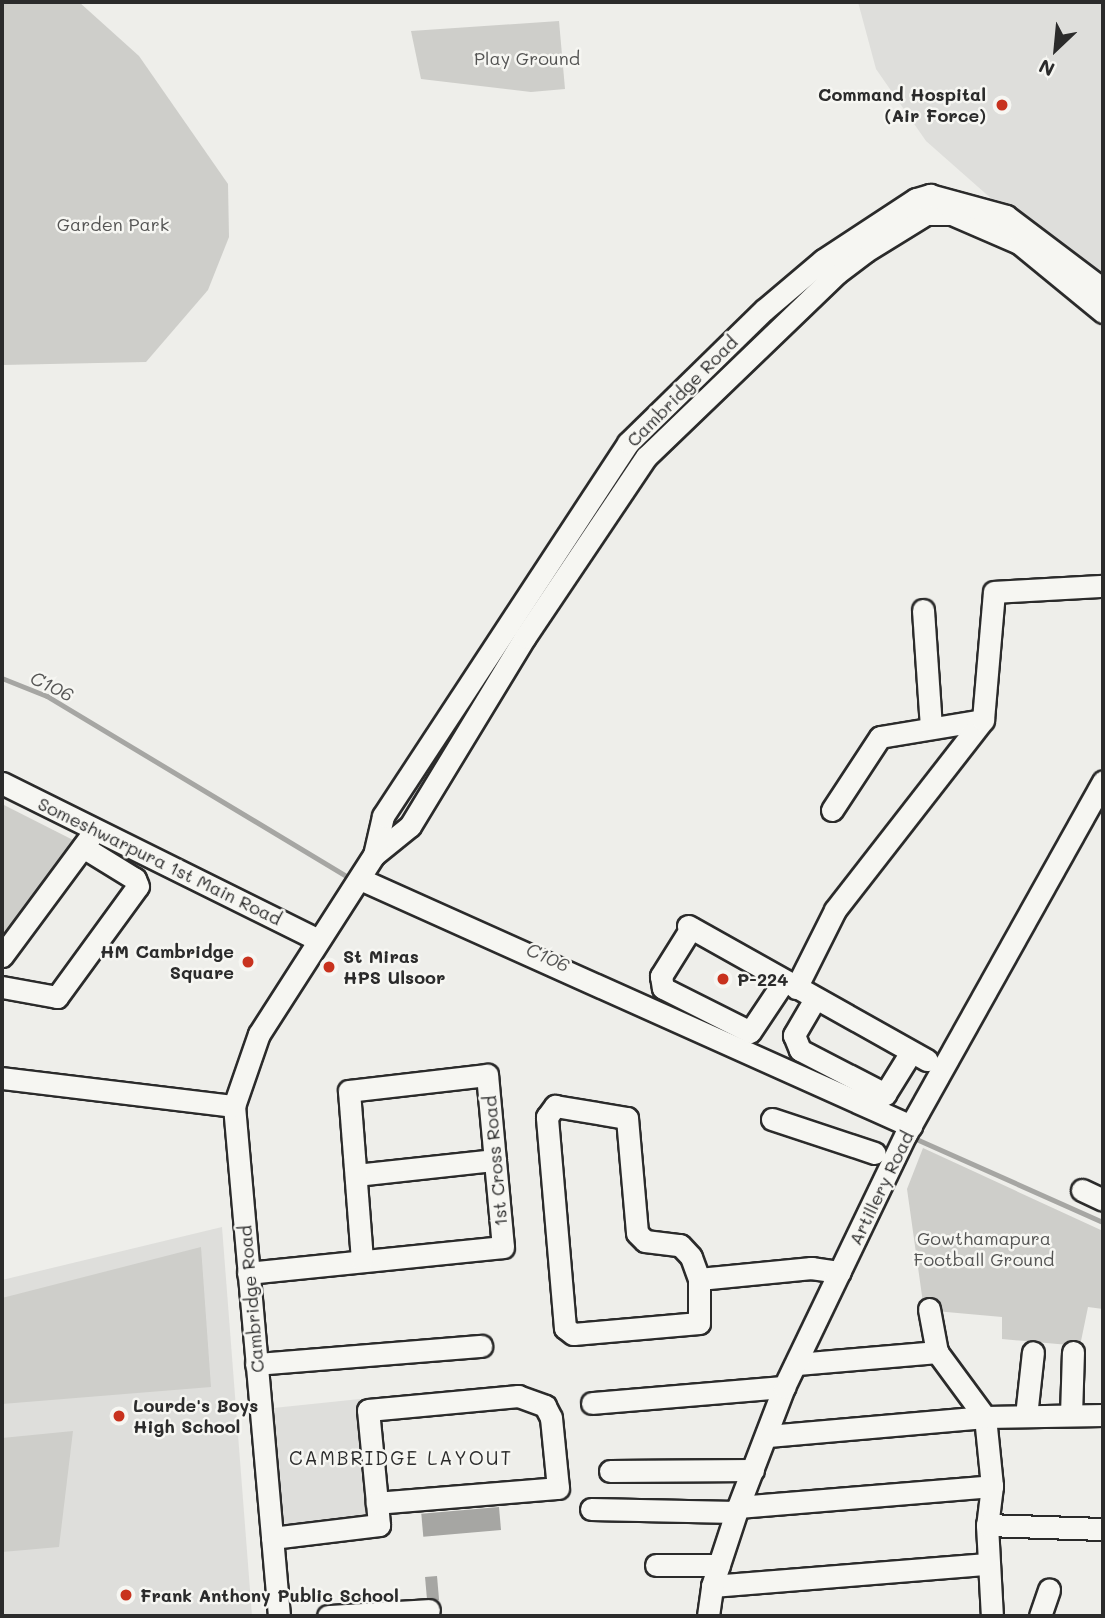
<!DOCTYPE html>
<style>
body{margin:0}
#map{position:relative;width:1105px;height:1618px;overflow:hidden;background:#eeeeea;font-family:Mali,sans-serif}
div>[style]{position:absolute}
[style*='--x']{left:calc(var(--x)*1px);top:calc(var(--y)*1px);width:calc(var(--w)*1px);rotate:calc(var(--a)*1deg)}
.built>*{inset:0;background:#dededb;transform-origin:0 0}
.green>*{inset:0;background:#cececa}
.water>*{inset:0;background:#a6a6a3;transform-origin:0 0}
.stream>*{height:4.5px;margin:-2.25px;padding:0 2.25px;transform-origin:2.25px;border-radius:2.25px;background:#a6a6a3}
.roads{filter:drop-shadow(2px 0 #2b2b2b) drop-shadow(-2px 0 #2b2b2b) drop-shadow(0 2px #2b2b2b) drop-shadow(0 -2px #2b2b2b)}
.minor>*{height:21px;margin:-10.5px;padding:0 10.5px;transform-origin:10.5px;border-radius:10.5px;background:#f6f6f2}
.dots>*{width:19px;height:19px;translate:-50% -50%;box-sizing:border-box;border:4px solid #f6f6f2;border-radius:50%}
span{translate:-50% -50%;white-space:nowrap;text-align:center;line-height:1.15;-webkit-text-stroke:5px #f6f6f2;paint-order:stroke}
.park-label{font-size:18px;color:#545453}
.poi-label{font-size:18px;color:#2b2b2b;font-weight:700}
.right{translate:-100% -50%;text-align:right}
.left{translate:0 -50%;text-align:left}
.street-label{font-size:18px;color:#2b2b2b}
.water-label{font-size:19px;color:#565655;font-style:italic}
.neighbourhood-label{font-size:19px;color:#2b2b2b;letter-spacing:2px}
.frame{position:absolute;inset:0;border:4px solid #2b2b2b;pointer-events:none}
.north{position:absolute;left:1021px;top:14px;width:70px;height:70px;-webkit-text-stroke:5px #f6f6f2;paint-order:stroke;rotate:206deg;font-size:19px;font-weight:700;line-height:28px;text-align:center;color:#2b2b2b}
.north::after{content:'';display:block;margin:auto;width:24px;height:32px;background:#2b2b2b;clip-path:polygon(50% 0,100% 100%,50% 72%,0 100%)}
</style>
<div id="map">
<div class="built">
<div style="clip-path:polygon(858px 2px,1103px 2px,1103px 276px,1012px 208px,994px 201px,926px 141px,876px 69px)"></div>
<div style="clip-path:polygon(222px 1227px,252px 1616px,2px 1616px,2px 1280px)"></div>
<div style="left:360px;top:1399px;width:123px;height:92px;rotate:84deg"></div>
</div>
<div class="green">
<div style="clip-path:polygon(2px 2px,79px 2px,139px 56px,228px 184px,229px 237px,208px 290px,146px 362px,2px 365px)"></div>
<div style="clip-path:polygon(559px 21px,565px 89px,531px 92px,421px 79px,411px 31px)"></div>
<div style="clip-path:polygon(2px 804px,77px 842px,2px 944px)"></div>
<div style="clip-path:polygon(923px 1148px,1103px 1231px,1103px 1309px,1088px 1307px,1080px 1346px,1002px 1339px,1002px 1317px,924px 1310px,907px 1189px)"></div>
<div style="clip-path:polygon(201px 1247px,211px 1387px,2px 1404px,2px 1298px)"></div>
<div style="clip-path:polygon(73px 1431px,59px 1547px,2px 1552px,2px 1438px)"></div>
</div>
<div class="water">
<div style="left:499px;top:1507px;width:23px;height:78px;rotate:85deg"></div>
<div style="left:437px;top:1576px;width:24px;height:12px;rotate:85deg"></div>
</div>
<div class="stream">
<div style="--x:2;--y:678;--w:48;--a:21.8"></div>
<div style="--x:47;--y:696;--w:355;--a:31"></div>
<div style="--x:912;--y:1137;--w:209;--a:24"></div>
</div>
<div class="roads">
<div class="minor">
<div style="--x:923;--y:610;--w:117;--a:86.1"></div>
<div style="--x:2;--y:783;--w:353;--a:26.4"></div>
<div style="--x:832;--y:810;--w:87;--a:-56.7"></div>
<div style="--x:880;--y:737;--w:104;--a:-9.4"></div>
<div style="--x:374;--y:855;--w:46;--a:-38.9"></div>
<div style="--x:410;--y:826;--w:221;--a:-58.7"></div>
<div style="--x:525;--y:637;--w:217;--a:-56.1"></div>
<div style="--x:646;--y:457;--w:265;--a:-43.9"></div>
<div style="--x:837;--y:273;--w:36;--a:-37"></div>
<div style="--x:866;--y:251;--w:70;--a:-31.7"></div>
<div style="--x:926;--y:214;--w:26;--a:0"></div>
<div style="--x:952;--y:214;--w:73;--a:23.4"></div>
<div style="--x:1019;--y:243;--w:109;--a:39.4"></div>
<div style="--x:360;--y:879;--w:604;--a:24.15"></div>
<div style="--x:688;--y:926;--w:274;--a:29.3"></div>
<div style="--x:691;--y:928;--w:57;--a:122"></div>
<div style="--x:661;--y:976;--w:12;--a:81"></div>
<div style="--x:663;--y:988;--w:97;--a:26.8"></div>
<div style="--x:750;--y:1032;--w:61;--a:-56.3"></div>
<div style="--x:2;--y:956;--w:148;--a:-53.5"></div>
<div style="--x:2;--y:987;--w:56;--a:10.3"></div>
<div style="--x:57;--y:997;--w:137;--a:-53.9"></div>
<div style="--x:138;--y:886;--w:8;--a:-113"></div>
<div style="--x:135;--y:879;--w:61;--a:-148.4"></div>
<div style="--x:796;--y:988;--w:87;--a:-63.4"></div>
<div style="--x:835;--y:910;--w:241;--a:-52.1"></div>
<div style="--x:983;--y:720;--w:128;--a:-85.1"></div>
<div style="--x:994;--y:592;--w:109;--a:-3.2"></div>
<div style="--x:815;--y:999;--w:42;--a:120.3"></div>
<div style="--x:794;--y:1035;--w:16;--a:68"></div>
<div style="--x:800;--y:1050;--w:96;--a:27.4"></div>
<div style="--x:885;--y:1094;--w:49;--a:-58.2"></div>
<div style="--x:2;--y:1078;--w:234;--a:6.9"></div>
<div style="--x:555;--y:1106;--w:73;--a:9.5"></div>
<div style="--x:627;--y:1118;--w:115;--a:85"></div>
<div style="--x:637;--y:1233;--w:11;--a:45"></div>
<div style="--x:645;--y:1241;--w:35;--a:7"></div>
<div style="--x:680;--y:1245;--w:16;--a:47"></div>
<div style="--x:691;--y:1257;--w:23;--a:70"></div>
<div style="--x:699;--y:1279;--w:44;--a:90"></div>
<div style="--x:699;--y:1323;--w:126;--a:175"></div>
<div style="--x:573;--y:1334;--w:10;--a:-143"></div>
<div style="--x:565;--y:1328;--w:212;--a:-94.9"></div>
<div style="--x:547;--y:1117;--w:14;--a:-54"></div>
<div style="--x:772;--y:1119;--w:108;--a:18.3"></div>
<div style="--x:356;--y:1175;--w:140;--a:-6.2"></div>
<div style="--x:1082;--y:1190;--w:23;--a:25"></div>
<div style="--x:248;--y:1273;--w:256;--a:-5.8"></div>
<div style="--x:503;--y:1247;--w:173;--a:-95.3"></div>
<div style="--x:487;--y:1075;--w:139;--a:173.4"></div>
<div style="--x:349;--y:1091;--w:170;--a:85.6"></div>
<div style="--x:699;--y:1279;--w:113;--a:-5.6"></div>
<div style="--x:811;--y:1268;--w:29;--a:8"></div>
<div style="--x:929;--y:1309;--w:44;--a:79.5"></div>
<div style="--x:256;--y:1364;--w:226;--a:-4.6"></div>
<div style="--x:797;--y:1364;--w:141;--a:-4.9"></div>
<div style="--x:937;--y:1352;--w:81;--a:53.6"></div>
<div style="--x:985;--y:1417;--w:69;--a:84.2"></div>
<div style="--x:992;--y:1486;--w:39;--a:97"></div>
<div style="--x:987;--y:1525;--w:91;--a:86.9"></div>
<div style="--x:592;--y:1403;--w:193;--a:-4.8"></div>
<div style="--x:1071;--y:1415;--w:63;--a:-88.2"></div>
<div style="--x:1026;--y:1416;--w:64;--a:-83.8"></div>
<div style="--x:768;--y:1436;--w:218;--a:-5"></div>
<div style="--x:985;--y:1417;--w:118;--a:-1"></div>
<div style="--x:610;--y:1471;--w:143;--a:-0.4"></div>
<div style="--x:738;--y:1507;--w:255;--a:-4.7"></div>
<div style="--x:591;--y:1509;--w:145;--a:1.2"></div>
<div style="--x:987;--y:1525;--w:116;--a:2"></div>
<div style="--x:272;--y:1538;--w:108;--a:-6.9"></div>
<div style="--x:379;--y:1525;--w:22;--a:-95"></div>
<div style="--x:377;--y:1503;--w:93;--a:-95.5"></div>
<div style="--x:368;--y:1410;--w:151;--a:-5.3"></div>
<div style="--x:518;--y:1396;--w:29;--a:20"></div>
<div style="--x:545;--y:1406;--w:13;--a:63"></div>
<div style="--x:551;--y:1418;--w:70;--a:84.3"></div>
<div style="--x:558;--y:1488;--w:182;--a:175.3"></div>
<div style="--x:656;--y:1565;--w:63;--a:0"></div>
<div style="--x:712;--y:1586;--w:276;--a:-4.6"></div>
<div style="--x:279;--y:1616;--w:512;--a:-95.04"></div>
<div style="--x:234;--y:1106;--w:76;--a:-70.9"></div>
<div style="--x:259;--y:1034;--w:213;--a:-57.3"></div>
<div style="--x:374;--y:855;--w:40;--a:-77"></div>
<div style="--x:383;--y:816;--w:446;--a:-56.7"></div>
<div style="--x:628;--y:443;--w:190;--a:-44.4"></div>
<div style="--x:764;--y:310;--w:77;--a:-40.3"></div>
<div style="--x:823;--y:260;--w:111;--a:-33.3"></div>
<div style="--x:916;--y:199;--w:15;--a:-16"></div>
<div style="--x:930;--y:195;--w:79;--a:15.4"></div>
<div style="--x:1006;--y:216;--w:121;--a:37"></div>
<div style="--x:328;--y:1616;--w:101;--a:-3.4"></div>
<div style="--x:708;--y:1616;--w:30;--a:-82"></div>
<div style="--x:712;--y:1586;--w:83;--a:-71.8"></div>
<div style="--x:738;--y:1507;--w:129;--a:-69"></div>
<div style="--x:784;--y:1387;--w:281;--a:-64.3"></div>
<div style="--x:906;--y:1134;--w:404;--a:-60.8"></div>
<div style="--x:1040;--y:1616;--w:28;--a:-71"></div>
</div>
</div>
<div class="dots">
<div style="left:1002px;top:105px;background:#c8321e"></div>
<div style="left:248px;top:962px;background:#c8321e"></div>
<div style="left:329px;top:967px;background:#c8321e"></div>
<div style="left:723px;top:979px;background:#c8321e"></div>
<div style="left:119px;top:1416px;background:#c8321e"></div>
<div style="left:126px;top:1595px;background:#c8321e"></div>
</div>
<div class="park-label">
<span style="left:527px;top:58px">Play Ground</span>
<span style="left:113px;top:224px">Garden Park</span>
<span style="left:984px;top:1249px">Gowthamapura<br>Football Ground</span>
</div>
<div class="poi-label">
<span class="right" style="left:986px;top:105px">Command Hospital<br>(Air Force)</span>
<span class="right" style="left:234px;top:962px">HM Cambridge<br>Square</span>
<span class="left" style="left:343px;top:967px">St Miras<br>HPS Ulsoor</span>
<span class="left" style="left:737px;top:979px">P-224</span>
<span class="left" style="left:133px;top:1416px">Lourde's Boys<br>High School</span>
<span class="left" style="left:140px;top:1595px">Frank Anthony Public School</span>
</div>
<div class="street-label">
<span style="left:682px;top:391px;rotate:-45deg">Cambridge Road</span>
<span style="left:160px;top:861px;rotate:26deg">Someshwarpura 1st Main Road</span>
<span style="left:495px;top:1161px;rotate:-95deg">1st Cross Road</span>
<span style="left:881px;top:1188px;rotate:-64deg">Artillery Road</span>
<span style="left:251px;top:1299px;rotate:-95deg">Cambridge Road</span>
</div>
<div class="water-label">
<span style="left:52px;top:686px;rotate:26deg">C106</span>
<span style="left:548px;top:957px;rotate:24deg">C106</span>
</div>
<div class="neighbourhood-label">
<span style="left:401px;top:1458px">CAMBRIDGE LAYOUT</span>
</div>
<div class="frame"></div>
<div class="north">N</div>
</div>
